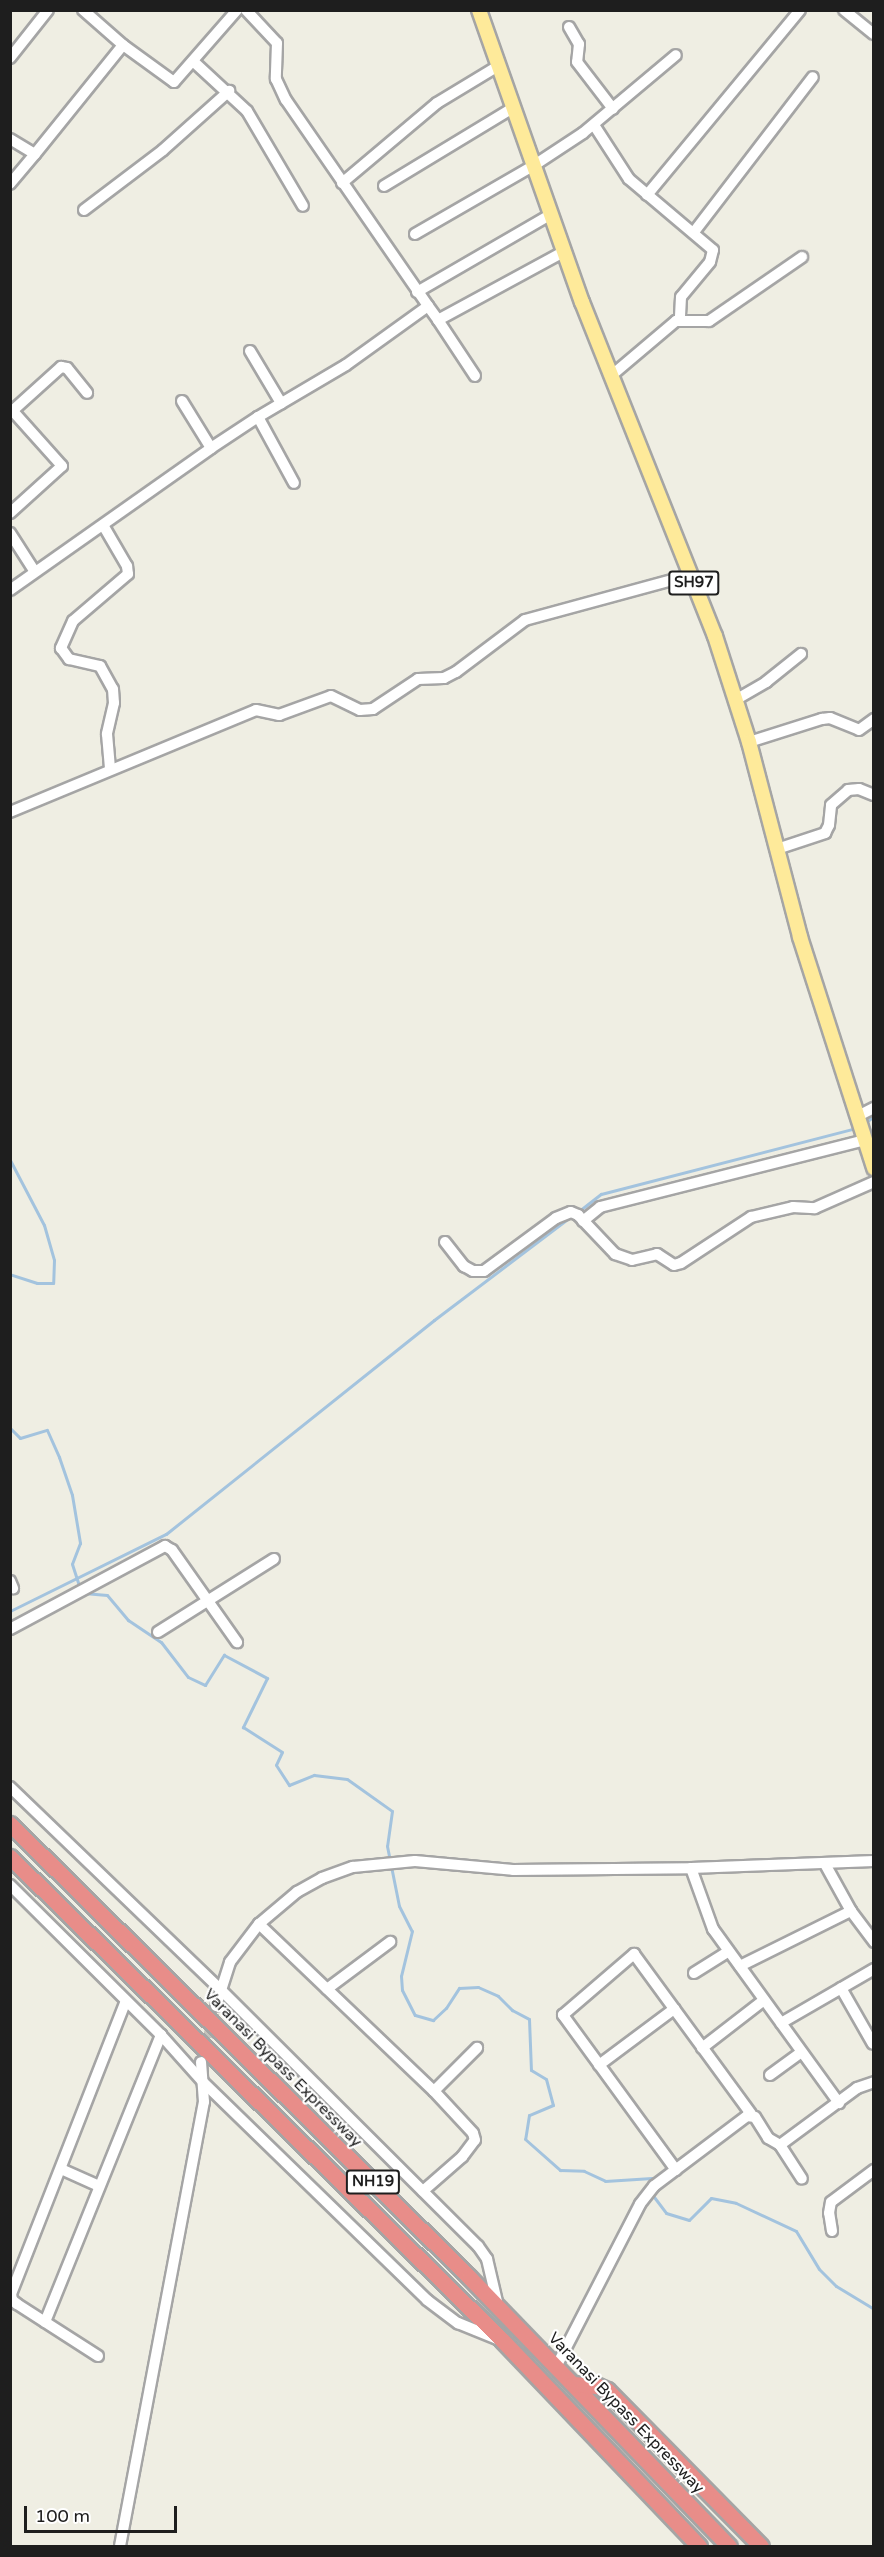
<!DOCTYPE html>
<style>
body{margin:0}
#map{position:relative;width:884px;height:2557px;overflow:hidden;background:#efeee3;font-family:"Varela Round",sans-serif}
div>[style]{position:absolute}
[style*='--x']{left:calc(var(--x)*1px);top:calc(var(--y)*1px);width:calc(var(--w)*1px);rotate:calc(var(--a)*1deg)}
.stream>*{height:3px;margin:-1.5px;padding:0 1.5px;transform-origin:1.5px;border-radius:1.5px;background:#a3c3de}
.minor-tunnel>*{height:10px;margin-top:-5px;transform-origin:0;background:repeating-linear-gradient(90deg,#c5c4bc 0 10px,transparent 0 15px)}
.roads{filter:drop-shadow(2px 0 #a5a5a5) drop-shadow(-2px 0 #a5a5a5) drop-shadow(0 2px #a5a5a5) drop-shadow(0 -2px #a5a5a5)}
.minor>*{height:10px;margin:-5px;padding:0 5px;transform-origin:5px;border-radius:5px;background:#fff}
.major>*{height:14px;margin:-7px;padding:0 7px;transform-origin:7px;border-radius:7px;background:#feea9a}
.highway>*{height:15px;margin:-7.5px;padding:0 7.5px;transform-origin:7.5px;border-radius:7.5px;background:#e88d89}
span{translate:-50% -50%;white-space:nowrap;text-align:center;line-height:1.15;-webkit-text-stroke:4.5px #fff;paint-order:stroke}
.shield-label span{padding:2px 4px;background:#fff;border:2px solid;border-radius:4px;-webkit-text-stroke-width:0}
.shield-label{font-size:15px;color:#1e1e1e;font-weight:700}
.street-label{font-size:16px;color:#1e1e1e}
.frame{position:absolute;inset:0;border:12px solid #1e1e1e;pointer-events:none}
.scale{position:absolute;left:24px;top:2506px;width:153px;height:27px;box-sizing:border-box;border:3px solid #1e1e1e;border-top:0;padding-left:8px;font-size:18px;line-height:21px;white-space:nowrap;color:#1e1e1e;-webkit-text-stroke:4px #fff;paint-order:stroke}
</style>
<div id="map">
<div class="stream">
<div style="--x:10;--y:915;--w:10;--a:90"></div>
<div style="--x:10;--y:1022;--w:8;--a:90"></div>
<div style="--x:866;--y:1122;--w:10;--a:-37"></div>
<div style="--x:10;--y:1160;--w:73;--a:62.4"></div>
<div style="--x:44;--y:1225;--w:36;--a:74"></div>
<div style="--x:54;--y:1260;--w:23;--a:92"></div>
<div style="--x:53;--y:1283;--w:16;--a:180"></div>
<div style="--x:37;--y:1283;--w:28;--a:-162"></div>
<div style="--x:579;--y:1211;--w:28;--a:-38"></div>
<div style="--x:601;--y:1194;--w:260;--a:-14.5"></div>
<div style="--x:10;--y:1428;--w:14;--a:45"></div>
<div style="--x:20;--y:1438;--w:28;--a:-17"></div>
<div style="--x:47;--y:1430;--w:30;--a:66"></div>
<div style="--x:59;--y:1457;--w:40;--a:71.1"></div>
<div style="--x:72;--y:1495;--w:49;--a:80.5"></div>
<div style="--x:80;--y:1543;--w:22;--a:111"></div>
<div style="--x:72;--y:1564;--w:26;--a:72"></div>
<div style="--x:84;--y:1593;--w:23;--a:5"></div>
<div style="--x:107;--y:1595;--w:33;--a:50"></div>
<div style="--x:128;--y:1620;--w:40;--a:34"></div>
<div style="--x:161;--y:1642;--w:44;--a:52.4"></div>
<div style="--x:188;--y:1677;--w:19;--a:25"></div>
<div style="--x:205;--y:1685;--w:36;--a:-58"></div>
<div style="--x:224;--y:1655;--w:49;--a:28.1"></div>
<div style="--x:267;--y:1678;--w:55;--a:116.1"></div>
<div style="--x:243;--y:1727;--w:46;--a:32.7"></div>
<div style="--x:282;--y:1752;--w:14;--a:115"></div>
<div style="--x:276;--y:1765;--w:24;--a:57"></div>
<div style="--x:289;--y:1785;--w:27;--a:-22"></div>
<div style="--x:314;--y:1775;--w:33;--a:7"></div>
<div style="--x:347;--y:1779;--w:55;--a:35.4"></div>
<div style="--x:392;--y:1811;--w:35;--a:98"></div>
<div style="--x:387;--y:1846;--w:61;--a:78.7"></div>
<div style="--x:399;--y:1906;--w:28;--a:63"></div>
<div style="--x:412;--y:1931;--w:46;--a:103.7"></div>
<div style="--x:401;--y:1976;--w:14;--a:86"></div>
<div style="--x:402;--y:1990;--w:28;--a:63"></div>
<div style="--x:415;--y:2015;--w:19;--a:16"></div>
<div style="--x:433;--y:2020;--w:18;--a:-43"></div>
<div style="--x:446;--y:2008;--w:24;--a:-57"></div>
<div style="--x:459;--y:1988;--w:19;--a:-3"></div>
<div style="--x:478;--y:1987;--w:22;--a:24"></div>
<div style="--x:498;--y:1996;--w:20;--a:45"></div>
<div style="--x:512;--y:2010;--w:19;--a:28"></div>
<div style="--x:529;--y:2019;--w:51;--a:87.8"></div>
<div style="--x:531;--y:2070;--w:17;--a:31"></div>
<div style="--x:546;--y:2079;--w:27;--a:75"></div>
<div style="--x:553;--y:2105;--w:26;--a:157"></div>
<div style="--x:529;--y:2115;--w:24;--a:99"></div>
<div style="--x:525;--y:2139;--w:47;--a:41.5"></div>
<div style="--x:560;--y:2170;--w:24;--a:2"></div>
<div style="--x:584;--y:2171;--w:23;--a:25"></div>
<div style="--x:605;--y:2181;--w:47;--a:-3.7"></div>
<div style="--x:652;--y:2178;--w:5;--a:101"></div>
<div style="--x:10;--y:1611;--w:174;--a:-26.3"></div>
<div style="--x:166;--y:1534;--w:343;--a:-38.6"></div>
<div style="--x:434;--y:1320;--w:171;--a:-37.1"></div>
<div style="--x:651;--y:2193;--w:25;--a:53"></div>
<div style="--x:666;--y:2213;--w:24;--a:17"></div>
<div style="--x:689;--y:2220;--w:31;--a:-45"></div>
<div style="--x:711;--y:2198;--w:25;--a:11"></div>
<div style="--x:736;--y:2203;--w:66;--a:25"></div>
<div style="--x:796;--y:2231;--w:44;--a:58.8"></div>
<div style="--x:819;--y:2269;--w:24;--a:45"></div>
<div style="--x:836;--y:2286;--w:44;--a:31.2"></div>
</div>
<div class="minor-tunnel">
<div style="--x:204;--y:2052;--w:48;--a:-75.4"></div>
</div>
<div class="roads">
<div class="minor">
<div style="--x:246;--y:10;--w:45;--a:46.8"></div>
<div style="--x:277;--y:43;--w:36;--a:92"></div>
<div style="--x:276;--y:79;--w:23;--a:65"></div>
<div style="--x:286;--y:100;--w:250;--a:55.4"></div>
<div style="--x:844;--y:10;--w:38;--a:39"></div>
<div style="--x:569;--y:27;--w:20;--a:60"></div>
<div style="--x:579;--y:44;--w:18;--a:96"></div>
<div style="--x:577;--y:62;--w:59;--a:52.5"></div>
<div style="--x:123;--y:45;--w:63;--a:36"></div>
<div style="--x:174;--y:82;--w:96;--a:-48.8"></div>
<div style="--x:10;--y:58;--w:61;--a:-51.6"></div>
<div style="--x:194;--y:62;--w:72;--a:42.8"></div>
<div style="--x:247;--y:111;--w:110;--a:59.5"></div>
<div style="--x:594;--y:125;--w:64;--a:57.1"></div>
<div style="--x:629;--y:179;--w:110;--a:40.2"></div>
<div style="--x:713;--y:250;--w:12;--a:104"></div>
<div style="--x:710;--y:262;--w:45;--a:129.6"></div>
<div style="--x:681;--y:297;--w:22;--a:93"></div>
<div style="--x:10;--y:139;--w:29;--a:31"></div>
<div style="--x:35;--y:154;--w:39;--a:130"></div>
<div style="--x:35;--y:154;--w:140;--a:-51.1"></div>
<div style="--x:123;--y:45;--w:53;--a:-138.8"></div>
<div style="--x:342;--y:183;--w:124;--a:-40.1"></div>
<div style="--x:437;--y:103;--w:71;--a:-31.2"></div>
<div style="--x:384;--y:186;--w:151;--a:-31.2"></div>
<div style="--x:647;--y:195;--w:240;--a:-50.4"></div>
<div style="--x:84;--y:210;--w:99;--a:-37.2"></div>
<div style="--x:163;--y:150;--w:89;--a:-41.8"></div>
<div style="--x:694;--y:232;--w:195;--a:-52.5"></div>
<div style="--x:415;--y:234;--w:136;--a:-30"></div>
<div style="--x:533;--y:166;--w:60;--a:-33.4"></div>
<div style="--x:583;--y:133;--w:121;--a:-40"></div>
<div style="--x:417;--y:292;--w:154;--a:-30.1"></div>
<div style="--x:438;--y:320;--w:67;--a:56.5"></div>
<div style="--x:250;--y:351;--w:61;--a:59.2"></div>
<div style="--x:612;--y:375;--w:84;--a:-40.2"></div>
<div style="--x:676;--y:321;--w:33;--a:0"></div>
<div style="--x:709;--y:321;--w:113;--a:-34.5"></div>
<div style="--x:182;--y:401;--w:55;--a:58.3"></div>
<div style="--x:10;--y:413;--w:69;--a:-42"></div>
<div style="--x:61;--y:367;--w:6;--a:9"></div>
<div style="--x:67;--y:368;--w:32;--a:51"></div>
<div style="--x:258;--y:417;--w:75;--a:61.4"></div>
<div style="--x:10;--y:513;--w:70;--a:-42.1"></div>
<div style="--x:62;--y:466;--w:75;--a:-131.8"></div>
<div style="--x:103;--y:525;--w:48;--a:59.7"></div>
<div style="--x:127;--y:566;--w:8;--a:83"></div>
<div style="--x:128;--y:574;--w:72;--a:139.5"></div>
<div style="--x:73;--y:621;--w:30;--a:114"></div>
<div style="--x:61;--y:648;--w:14;--a:54"></div>
<div style="--x:69;--y:659;--w:32;--a:13"></div>
<div style="--x:100;--y:666;--w:26;--a:61"></div>
<div style="--x:113;--y:689;--w:14;--a:86"></div>
<div style="--x:114;--y:703;--w:32;--a:103"></div>
<div style="--x:107;--y:734;--w:35;--a:85"></div>
<div style="--x:10;--y:533;--w:46;--a:57.3"></div>
<div style="--x:10;--y:590;--w:246;--a:-35.2"></div>
<div style="--x:211;--y:448;--w:56;--a:-33.4"></div>
<div style="--x:258;--y:417;--w:102;--a:-30.6"></div>
<div style="--x:346;--y:365;--w:101;--a:-35.7"></div>
<div style="--x:428;--y:306;--w:17;--a:54"></div>
<div style="--x:438;--y:320;--w:142;--a:-28.5"></div>
<div style="--x:737;--y:699;--w:34;--a:-30"></div>
<div style="--x:766;--y:682;--w:45;--a:-38.7"></div>
<div style="--x:749;--y:742;--w:77;--a:-17.5"></div>
<div style="--x:822;--y:719;--w:8;--a:-7"></div>
<div style="--x:830;--y:718;--w:31;--a:22"></div>
<div style="--x:859;--y:730;--w:19;--a:-36"></div>
<div style="--x:10;--y:812;--w:266;--a:-22.5"></div>
<div style="--x:256;--y:710;--w:24;--a:12"></div>
<div style="--x:279;--y:715;--w:55;--a:-20.1"></div>
<div style="--x:331;--y:696;--w:32;--a:26"></div>
<div style="--x:360;--y:710;--w:13;--a:-4"></div>
<div style="--x:373;--y:709;--w:54;--a:-33.7"></div>
<div style="--x:418;--y:679;--w:26;--a:-2"></div>
<div style="--x:444;--y:678;--w:13;--a:-27"></div>
<div style="--x:456;--y:672;--w:86;--a:-37"></div>
<div style="--x:525;--y:620;--w:172;--a:-15.2"></div>
<div style="--x:777;--y:849;--w:51;--a:-18.4"></div>
<div style="--x:825;--y:833;--w:9;--a:-63"></div>
<div style="--x:829;--y:825;--w:20;--a:-84"></div>
<div style="--x:831;--y:805;--w:23;--a:-41"></div>
<div style="--x:848;--y:790;--w:11;--a:-5"></div>
<div style="--x:859;--y:789;--w:16;--a:22"></div>
<div style="--x:858;--y:1116;--w:18;--a:-27"></div>
<div style="--x:583;--y:1221;--w:22;--a:-39"></div>
<div style="--x:600;--y:1207;--w:273;--a:-14.2"></div>
<div style="--x:445;--y:1242;--w:31;--a:52"></div>
<div style="--x:464;--y:1266;--w:10;--a:29"></div>
<div style="--x:473;--y:1271;--w:11;--a:0"></div>
<div style="--x:484;--y:1271;--w:89;--a:-36.4"></div>
<div style="--x:556;--y:1218;--w:16;--a:-22"></div>
<div style="--x:571;--y:1212;--w:8;--a:23"></div>
<div style="--x:578;--y:1215;--w:54;--a:46.5"></div>
<div style="--x:615;--y:1254;--w:18;--a:19"></div>
<div style="--x:632;--y:1260;--w:26;--a:-13"></div>
<div style="--x:657;--y:1254;--w:20;--a:33"></div>
<div style="--x:674;--y:1265;--w:7;--a:-16"></div>
<div style="--x:681;--y:1263;--w:84;--a:-33.3"></div>
<div style="--x:751;--y:1217;--w:43;--a:-13.4"></div>
<div style="--x:793;--y:1207;--w:22;--a:3"></div>
<div style="--x:815;--y:1208;--w:64;--a:-23.8"></div>
<div style="--x:10;--y:1581;--w:8;--a:67"></div>
<div style="--x:10;--y:1629;--w:176;--a:-28.2"></div>
<div style="--x:165;--y:1546;--w:8;--a:30"></div>
<div style="--x:172;--y:1550;--w:113;--a:54.8"></div>
<div style="--x:158;--y:1632;--w:137;--a:-32.2"></div>
<div style="--x:10;--y:1787;--w:293;--a:43.9"></div>
<div style="--x:221;--y:1990;--w:363;--a:44.9"></div>
<div style="--x:478;--y:2246;--w:16;--a:55"></div>
<div style="--x:487;--y:2259;--w:48;--a:76.8"></div>
<div style="--x:825;--y:1864;--w:54;--a:61"></div>
<div style="--x:851;--y:1911;--w:39;--a:53"></div>
<div style="--x:691;--y:1868;--w:65;--a:70.2"></div>
<div style="--x:713;--y:1929;--w:215;--a:54.1"></div>
<div style="--x:10;--y:1885;--w:213;--a:44.8"></div>
<div style="--x:161;--y:2035;--w:63;--a:48.2"></div>
<div style="--x:203;--y:2082;--w:313;--a:44.2"></div>
<div style="--x:427;--y:2300;--w:39;--a:37"></div>
<div style="--x:458;--y:2323;--w:42;--a:22.3"></div>
<div style="--x:259;--y:1924;--w:242;--a:43.7"></div>
<div style="--x:434;--y:2091;--w:61;--a:-45"></div>
<div style="--x:740;--y:1966;--w:124;--a:-26.4"></div>
<div style="--x:694;--y:1973;--w:41;--a:-32.2"></div>
<div style="--x:841;--y:1988;--w:64;--a:60.3"></div>
<div style="--x:327;--y:1989;--w:79;--a:-36.7"></div>
<div style="--x:216;--y:2006;--w:46;--a:-72.3"></div>
<div style="--x:230;--y:1962;--w:48;--a:-52.7"></div>
<div style="--x:259;--y:1924;--w:50;--a:-40.1"></div>
<div style="--x:297;--y:1892;--w:29;--a:-29"></div>
<div style="--x:322;--y:1878;--w:33;--a:-20"></div>
<div style="--x:353;--y:1867;--w:62;--a:-5.5"></div>
<div style="--x:415;--y:1861;--w:98;--a:5.2"></div>
<div style="--x:513;--y:1870;--w:178;--a:-0.6"></div>
<div style="--x:691;--y:1868;--w:183;--a:-2.2"></div>
<div style="--x:781;--y:2023;--w:108;--a:-30.1"></div>
<div style="--x:702;--y:2048;--w:78;--a:-37.7"></div>
<div style="--x:599;--y:2065;--w:94;--a:-36.7"></div>
<div style="--x:770;--y:2075;--w:39;--a:-36"></div>
<div style="--x:780;--y:2145;--w:40;--a:57.1"></div>
<div style="--x:61;--y:2169;--w:42;--a:24.1"></div>
<div style="--x:676;--y:2170;--w:192;--a:-126.1"></div>
<div style="--x:563;--y:2015;--w:94;--a:-40.7"></div>
<div style="--x:634;--y:1954;--w:198;--a:53.8"></div>
<div style="--x:423;--y:2191;--w:52;--a:-41.1"></div>
<div style="--x:462;--y:2157;--w:21;--a:-53"></div>
<div style="--x:475;--y:2140;--w:7;--a:-106"></div>
<div style="--x:473;--y:2133;--w:57;--a:-132.9"></div>
<div style="--x:832;--y:2231;--w:18;--a:-99"></div>
<div style="--x:829;--y:2213;--w:11;--a:-80"></div>
<div style="--x:831;--y:2202;--w:54;--a:-36.7"></div>
<div style="--x:45;--y:2322;--w:310;--a:-68"></div>
<div style="--x:98;--y:2356;--w:96;--a:-147.3"></div>
<div style="--x:17;--y:2304;--w:6;--a:-141"></div>
<div style="--x:12;--y:2300;--w:6;--a:-99"></div>
<div style="--x:11;--y:2294;--w:315;--a:-68.6"></div>
<div style="--x:556;--y:2367;--w:183;--a:-62.7"></div>
<div style="--x:640;--y:2204;--w:23;--a:-52"></div>
<div style="--x:654;--y:2186;--w:116;--a:-37"></div>
<div style="--x:747;--y:2116;--w:8;--a:7"></div>
<div style="--x:755;--y:2117;--w:25;--a:58"></div>
<div style="--x:768;--y:2138;--w:14;--a:30"></div>
<div style="--x:780;--y:2145;--w:96;--a:-36.5"></div>
<div style="--x:857;--y:2088;--w:18;--a:-19"></div>
<div style="--x:120;--y:2546;--w:452;--a:-79.3"></div>
<div style="--x:204;--y:2102;--w:40;--a:-94.3"></div>
</div>
<div class="major">
<div style="--x:479;--y:10;--w:310;--a:70.6"></div>
<div style="--x:582;--y:302;--w:360;--a:68.3"></div>
<div style="--x:715;--y:636;--w:111;--a:72.2"></div>
<div style="--x:749;--y:742;--w:202;--a:75.3"></div>
<div style="--x:800;--y:937;--w:243;--a:72.2"></div>
</div>
<div class="highway">
<div style="--x:10;--y:1824;--w:645;--a:44.62"></div>
<div style="--x:469;--y:2277;--w:374;--a:46"></div>
<div style="--x:10;--y:1857;--w:689;--a:44.47"></div>
<div style="--x:502;--y:2340;--w:285;--a:46.3"></div>
<div style="--x:573;--y:2384;--w:25;--a:5"></div>
<div style="--x:598;--y:2386;--w:10;--a:24"></div>
<div style="--x:607;--y:2390;--w:219;--a:45.4"></div>
</div>
</div>
<div class="shield-label">
<span style="left:694px;top:583px">SH97</span>
<span style="left:373px;top:2182px">NH19</span>
</div>
<div class="street-label">
<span style="left:283px;top:2068px;rotate:45deg">Varanasi Bypass Expressway</span>
<span style="left:626px;top:2413px;rotate:46deg">Varanasi Bypass Expressway</span>
</div>
<div class="frame"></div>
<div class="scale">100 m</div>
</div>
